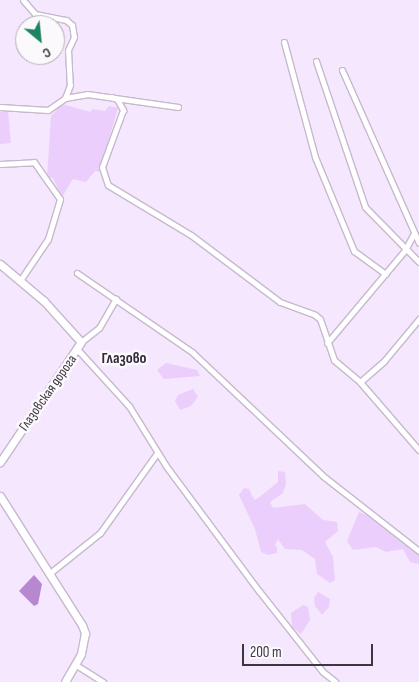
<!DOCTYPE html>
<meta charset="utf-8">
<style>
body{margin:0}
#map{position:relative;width:419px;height:682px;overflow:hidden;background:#f5e7fd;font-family:"Sofia Sans Condensed",sans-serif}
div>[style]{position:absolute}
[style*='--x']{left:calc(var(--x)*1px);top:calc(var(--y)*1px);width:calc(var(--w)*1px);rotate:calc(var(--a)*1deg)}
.green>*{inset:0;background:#ebcefc}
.water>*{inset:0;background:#b788d0}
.roads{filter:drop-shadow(1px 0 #c6b9cd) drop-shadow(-1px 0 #c6b9cd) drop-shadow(0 1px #c6b9cd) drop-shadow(0 -1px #c6b9cd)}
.street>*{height:5px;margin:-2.5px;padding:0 2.5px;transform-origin:2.5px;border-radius:2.5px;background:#fff}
.secondary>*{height:7px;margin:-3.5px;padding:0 3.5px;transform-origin:3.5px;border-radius:3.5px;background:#fff}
span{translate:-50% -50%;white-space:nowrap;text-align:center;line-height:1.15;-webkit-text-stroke:5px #fcf9fd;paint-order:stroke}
.street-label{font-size:14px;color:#3d3740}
.quarter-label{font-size:16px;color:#342a3a;font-weight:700}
.north{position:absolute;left:15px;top:15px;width:50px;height:50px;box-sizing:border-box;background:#fcf9fd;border:1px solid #b0abb1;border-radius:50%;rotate:152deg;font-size:14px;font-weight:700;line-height:20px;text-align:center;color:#3d3740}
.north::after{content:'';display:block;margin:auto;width:18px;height:22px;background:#1c845f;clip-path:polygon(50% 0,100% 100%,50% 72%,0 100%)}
.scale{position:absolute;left:242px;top:644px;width:131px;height:22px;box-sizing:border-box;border:2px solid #3d3740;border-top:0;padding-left:6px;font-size:15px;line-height:18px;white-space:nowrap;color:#3d3740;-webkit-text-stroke:4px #fcf9fd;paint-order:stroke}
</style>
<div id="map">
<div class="green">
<div style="clip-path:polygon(62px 104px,91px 112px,92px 109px,105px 111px,109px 106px,118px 108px,99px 172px,95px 171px,86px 182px,73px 179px,62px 197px,53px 178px,47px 177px,51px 116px)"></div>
<div style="clip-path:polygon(0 112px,8px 112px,11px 143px,0 144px)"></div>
<div style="clip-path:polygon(166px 363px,197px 370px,200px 376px,164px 379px,157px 370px)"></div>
<div style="clip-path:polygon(193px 389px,198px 397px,191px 406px,180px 410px,175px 401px,178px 395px)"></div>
<div style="clip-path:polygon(278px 471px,285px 472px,286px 484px,283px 493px,270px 502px,273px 508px,305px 504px,323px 520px,337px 522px,338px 531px,325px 542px,333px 557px,335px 580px,330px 583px,317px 574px,315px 559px,302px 550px,285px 549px,278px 539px,274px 547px,277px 546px,277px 553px,268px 555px,261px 552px,255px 529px,239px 495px,244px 488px,249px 489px,254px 500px,257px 499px,278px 482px)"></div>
<div style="clip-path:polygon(359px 512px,378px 520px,419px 554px,419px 564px,410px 562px,403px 549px,386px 552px,376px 547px,353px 550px,347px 541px)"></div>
<div style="clip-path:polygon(318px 592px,330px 599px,329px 607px,322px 615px,315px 606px,314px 598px)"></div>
<div style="clip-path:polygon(303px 605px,308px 607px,310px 620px,301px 634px,292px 627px,291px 613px)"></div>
</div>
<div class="water">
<div style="clip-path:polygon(34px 575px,42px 584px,38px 604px,34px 606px,19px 591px)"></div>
</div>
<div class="roads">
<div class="street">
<div style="--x:23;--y:0;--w:18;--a:49"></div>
<div style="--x:35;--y:14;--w:32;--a:11"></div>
<div style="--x:66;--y:20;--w:8;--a:40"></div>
<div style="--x:72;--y:25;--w:12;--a:81"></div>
<div style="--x:74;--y:37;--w:14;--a:115"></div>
<div style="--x:68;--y:50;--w:35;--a:87"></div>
<div style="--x:70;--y:85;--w:14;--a:111"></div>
<div style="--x:284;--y:42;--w:119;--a:74.9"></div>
<div style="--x:315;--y:157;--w:102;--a:67.5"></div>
<div style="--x:354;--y:251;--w:39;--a:36"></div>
<div style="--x:316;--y:61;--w:154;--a:71.4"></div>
<div style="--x:365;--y:207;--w:77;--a:45.5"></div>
<div style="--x:342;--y:70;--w:189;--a:66"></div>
<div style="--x:111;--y:97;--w:6;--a:18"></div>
<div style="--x:117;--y:99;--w:13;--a:61"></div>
<div style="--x:123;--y:110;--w:61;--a:110.2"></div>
<div style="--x:102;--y:167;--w:19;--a:72"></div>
<div style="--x:108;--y:185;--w:97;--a:31.1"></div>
<div style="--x:191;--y:235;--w:111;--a:37"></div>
<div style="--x:280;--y:302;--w:37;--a:20"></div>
<div style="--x:315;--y:315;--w:6;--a:39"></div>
<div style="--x:320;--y:319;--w:43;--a:71.1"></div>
<div style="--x:334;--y:360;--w:34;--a:40"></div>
<div style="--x:360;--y:382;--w:90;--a:49.1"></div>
<div style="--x:0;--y:107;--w:48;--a:3.6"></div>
<div style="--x:48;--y:110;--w:21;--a:-35"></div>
<div style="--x:65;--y:98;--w:22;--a:-10"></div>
<div style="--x:87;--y:94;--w:92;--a:8.1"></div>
<div style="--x:0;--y:164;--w:34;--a:-3"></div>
<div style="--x:34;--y:162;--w:45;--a:54.9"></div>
<div style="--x:60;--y:199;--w:42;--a:106.7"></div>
<div style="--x:48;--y:239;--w:48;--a:124"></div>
<div style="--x:77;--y:273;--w:140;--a:34.5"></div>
<div style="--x:192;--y:352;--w:180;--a:43.4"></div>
<div style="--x:323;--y:476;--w:122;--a:38"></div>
<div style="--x:81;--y:342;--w:23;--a:-38"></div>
<div style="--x:99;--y:328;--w:34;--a:-60"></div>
<div style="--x:327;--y:343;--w:121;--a:-50"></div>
<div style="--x:405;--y:250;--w:19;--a:-62"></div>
<div style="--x:78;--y:350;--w:76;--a:47.7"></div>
<div style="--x:129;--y:406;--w:70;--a:58.3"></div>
<div style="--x:166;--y:466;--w:156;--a:53.4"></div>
<div style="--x:259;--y:591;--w:103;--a:51.7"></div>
<div style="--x:323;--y:672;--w:16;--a:38"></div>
<div style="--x:360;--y:382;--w:32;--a:-41"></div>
<div style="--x:384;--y:361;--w:55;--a:-50.2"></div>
<div style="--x:50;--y:573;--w:64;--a:-38.7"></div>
<div style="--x:100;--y:533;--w:98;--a:-54.5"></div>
<div style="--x:76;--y:665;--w:32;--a:32"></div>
</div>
<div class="secondary">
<div style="--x:0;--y:264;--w:57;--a:40.1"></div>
<div style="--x:44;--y:301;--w:55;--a:47.9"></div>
<div style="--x:81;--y:342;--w:145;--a:124"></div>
<div style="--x:0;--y:496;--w:153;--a:57.6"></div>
<div style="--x:82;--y:625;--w:9;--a:69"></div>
<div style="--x:85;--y:633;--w:21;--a:101"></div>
<div style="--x:81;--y:654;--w:32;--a:120"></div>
</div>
</div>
<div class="street-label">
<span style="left:48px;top:393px;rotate:-55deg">Глазовская дорога</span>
</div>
<div class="quarter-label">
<span style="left:124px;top:359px">Глазово</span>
</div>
<div class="north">С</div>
<div class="scale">200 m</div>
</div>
